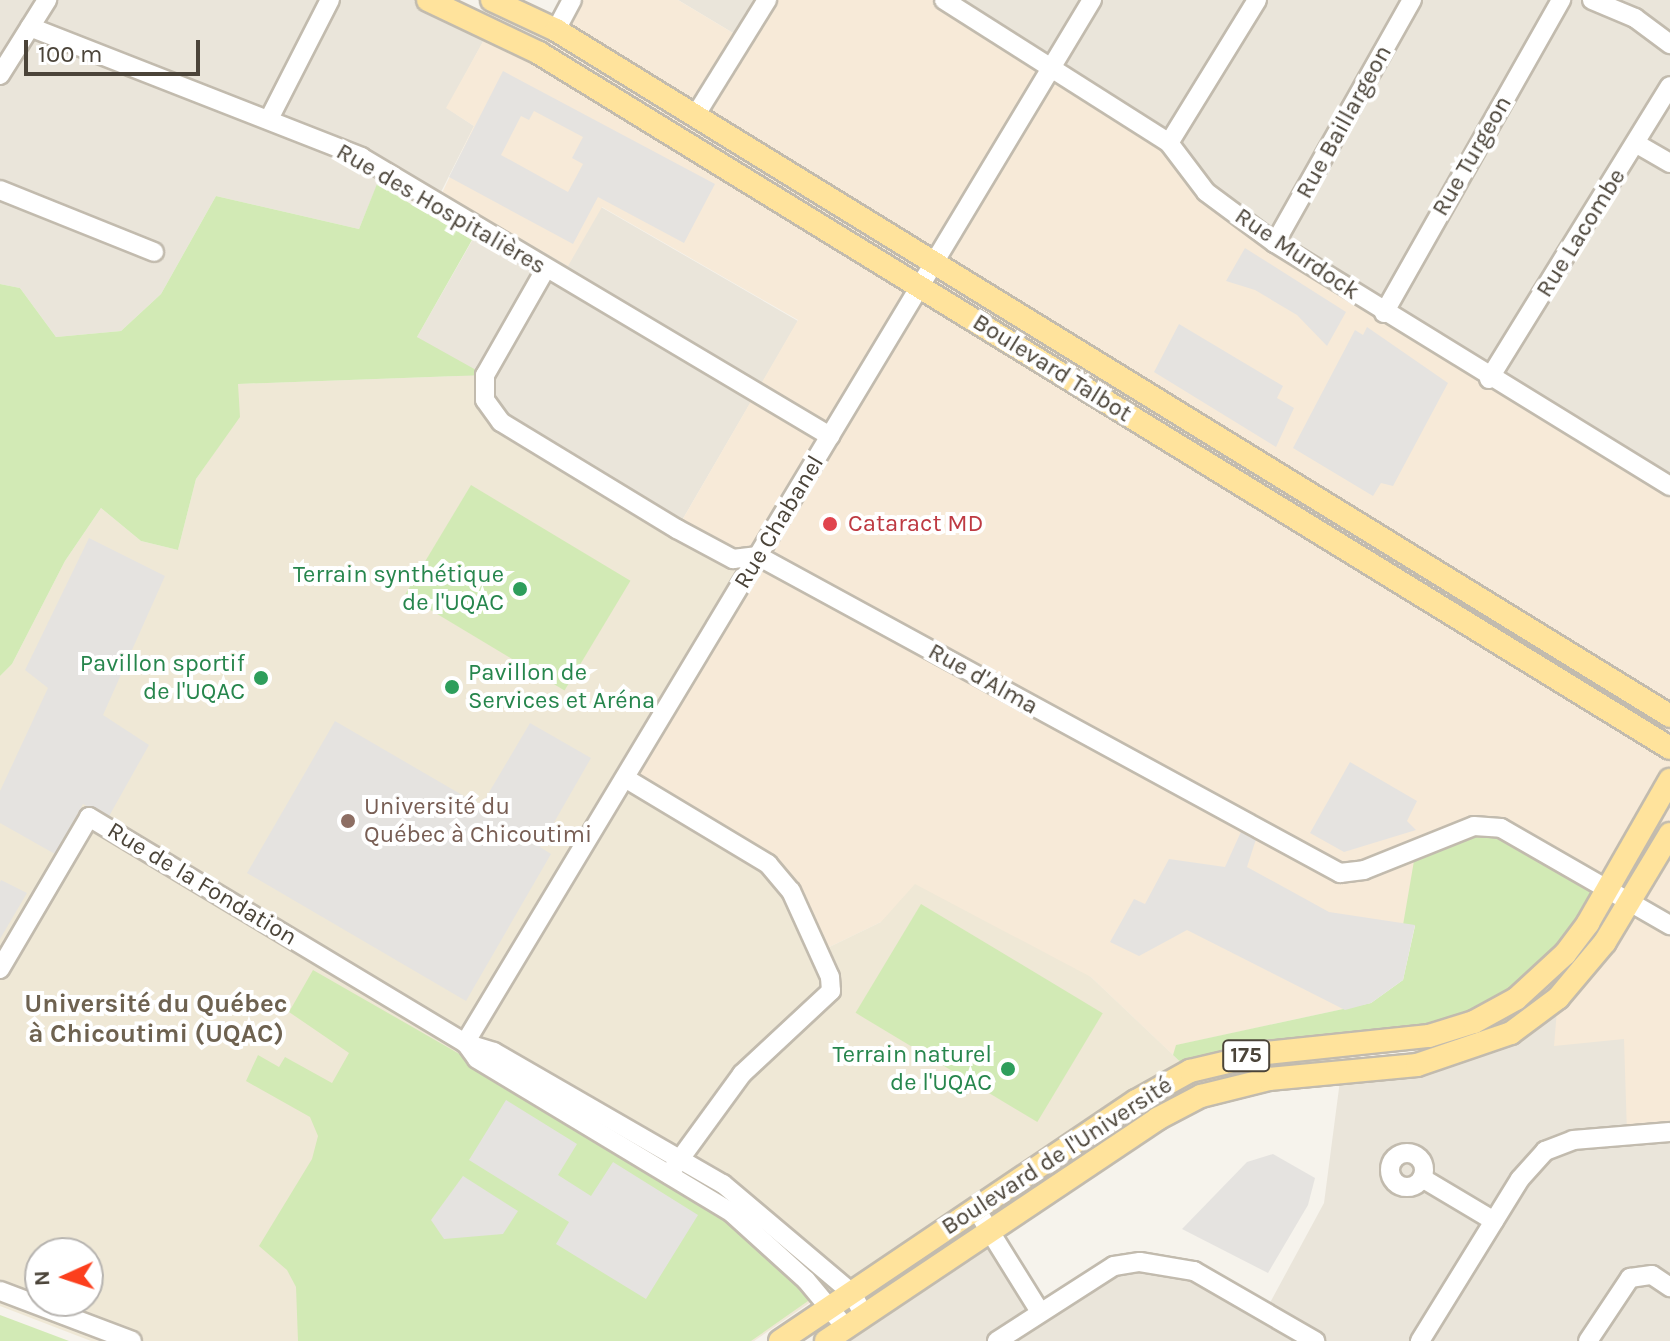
<!DOCTYPE html>
<meta charset="utf-8">
<style>
body{margin:0}
#map{position:relative;width:1670px;height:1341px;overflow:hidden;background:#f6f3ec;font-family:Karla,sans-serif}
div>[style]{position:absolute}
[style*='--x']{left:calc(var(--x)*1px);top:calc(var(--y)*1px);width:calc(var(--w)*1px);rotate:calc(var(--a)*1deg)}
.residential>*{inset:0;background:#eae5da}
.commercial>*{inset:0;background:#f7ead8}
.education>*{inset:0;background:#efe8d6}
.green>*{inset:0;background:#d2eab5;transform-origin:0 0}
.parking>*{inset:0;background:#e5e3e0}
.roads{filter:drop-shadow(2px 0 #c2bbae) drop-shadow(-2px 0 #c2bbae) drop-shadow(0 2px #c2bbae) drop-shadow(0 -2px #c2bbae)}
.minor>*{height:18px;margin:-9px;padding:0 9px;transform-origin:9px;border-radius:9px;background:#fff}
.minor>.ring{margin:-9px;padding:0;box-sizing:content-box;background:none;border:18px solid #fff;border-radius:50%}
.major>*{height:22px;margin:-11px;padding:0 11px;transform-origin:11px;border-radius:11px;background:#ffe39c}
.dots>*{width:22px;height:22px;translate:-50% -50%;box-sizing:border-box;border:4px solid #fff;border-radius:50%}
span{translate:-50% -50%;white-space:nowrap;text-align:center;line-height:1.15;-webkit-text-stroke:8px #fff;paint-order:stroke}
.shield-label span{padding:2px 6px;background:#fff;border:2px solid;border-radius:6px;-webkit-text-stroke-width:0}
.shield-label{font-size:22px;color:#4b4439;font-weight:700}
.street-label{font-size:24px;color:#4b4439}
.health-label{font-size:24px;color:#be3a42}
.left{translate:0 -50%;text-align:left}
.leisure-label{font-size:24px;color:#27864d}
.right{translate:-100% -50%;text-align:right}
.education-label{font-size:24px;color:#785e54}
.neighbourhood-label{font-size:26px;color:#6e6250;font-weight:700}
.north{position:absolute;left:24px;top:1237px;width:80px;height:80px;box-sizing:border-box;background:#fff;border:2px solid #b7b4b0;border-radius:50%;rotate:267deg;font-size:22px;font-weight:700;line-height:32px;text-align:center;color:#4b4439}
.north::after{content:'';display:block;margin:auto;width:28px;height:36px;background:#fc3f1d;clip-path:polygon(50% 0,100% 100%,50% 72%,0 100%)}
.scale{position:absolute;left:24px;top:40px;width:176px;height:36px;box-sizing:border-box;border:4px solid #4b4439;border-top:0;padding-left:10px;font-size:24px;line-height:28px;white-space:nowrap;color:#4b4439;-webkit-text-stroke:6px #fff;paint-order:stroke}
</style>
<div id="map">
<div class="residential">
<div style="clip-path:polygon(0 0,428px 0,490px 29px,447px 108px,474px 126px,435px 204px,382px 173px,359px 229px,216px 196px,161px 294px,121px 331px,56px 337px,20px 288px,0 284px)"></div>
<div style="clip-path:polygon(678px 0,767px 0,743px 39px)"></div>
<div style="clip-path:polygon(946px 0,1670px 0,1670px 486px,1384px 313px)"></div>
<div style="clip-path:polygon(601px 207px,798px 321px,677px 529px,501px 422px,417px 337px,485px 218px,568px 265px)"></div>
<div style="clip-path:polygon(1558px 998px,1624px 1038px,1670px 1132px,1670px 1341px,850px 1341px,839px 1332px,990px 1231px,1040px 1311px,1114px 1266px,1171px 1263px,1265px 1312px,1324px 1203px,1341px 1073px,1445px 1059px)"></div>
</div>
<div class="commercial">
<div style="clip-path:polygon(572px 0,678px 0,743px 39px,767px 0,944px 0,1169px 143px,1206px 192px,1670px 486px,1670px 1130px,1627px 1134px,1624px 1039px,1554px 1046px,1558px 998px,1627px 905px,1417px 864px,1404px 925px,1371px 1003px,1177px 1045px,1173px 1055px,1091px 977px,881px 922px,819px 952px,625px 778px,733px 559px,677px 529px,798px 320px,602px 207px,568px 266px,442px 193px,474px 126px,446px 108px,490px 29px,539px 53px)"></div>
</div>
<div class="education">
<div style="clip-path:polygon(evenodd,485px 375px,501px 422px,733px 559px,758px 556px,625px 777px,768px 864px,819px 952px,881px 922px,915px 884px,1091px 977px,1190px 1071px,976px 1209px,824px 1293px,754px 1341px,91px 1341px,0 1306px,0 676px,12px 664px,65px 561px,101px 508px,141px 541px,178px 550px,196px 479px,239px 417px,237px 384px,485px 375px,40px 1253px,88px 1253px,88px 1301px,40px 1301px,40px 1253px)"></div>
</div>
<div class="green">
<div style="clip-path:polygon(377px 184px,472px 240px,417px 337px,485px 375px,238px 384px,240px 417px,196px 479px,178px 550px,141px 541px,101px 508px,65px 561px,12px 664px,0 676px,0 284px,20px 288px,56px 337px,121px 331px,161px 294px,216px 196px,359px 229px)"></div>
<div style="left:471px;top:485px;width:186px;height:128px;rotate:31deg"></div>
<div style="clip-path:polygon(1501px 828px,1607px 892px,1588px 923px,1474px 1022px,1190px 1071px,1173px 1055px,1176px 1045px,1371px 1003px,1403px 980px,1415px 926px,1403px 925px,1416px 849px)"></div>
<div style="left:921px;top:904px;width:212px;height:127px;rotate:31deg"></div>
<div style="clip-path:polygon(313px 970px,669px 1174px,818px 1294px,751px 1341px,298px 1341px,296px 1287px,287px 1270px,259px 1246px,312px 1159px,318px 1136px,310px 1117px,246px 1081px,258px 1055px,279px 1067px,285px 1057px,332px 1083px,349px 1053px,289px 1012px)"></div>
<div style="clip-path:polygon(0 1315px,69px 1341px,0 1341px)"></div>
</div>
<div class="parking">
<div style="clip-path:polygon(evenodd,503px 71px,715px 184px,684px 243px,598px 197px,573px 244px,449px 177px,503px 71px,534px 111px,583px 137px,572px 158px,583px 164px,568px 192px,501px 155px,521px 116px,529px 120px,534px 111px)"></div>
<div style="clip-path:polygon(1245px 248px,1346px 312px,1327px 346px,1297px 315px,1255px 290px,1226px 281px)"></div>
<div style="clip-path:polygon(1179px 324px,1283px 386px,1277px 398px,1294px 408px,1276px 447px,1154px 372px)"></div>
<div style="clip-path:polygon(1367px 327px,1448px 383px,1393px 486px,1381px 483px,1373px 496px,1293px 448px,1355px 330px,1363px 335px)"></div>
<div style="clip-path:polygon(89px 538px,165px 576px,103px 715px,149px 745px,108px 818px,83px 804px,55px 854px,0 823px,0 791px,48px 688px,25px 670px)"></div>
<div style="clip-path:polygon(335px 721px,481px 806px,530px 723px,591px 758px,540px 847px,551px 854px,466px 1001px,247px 873px)"></div>
<div style="clip-path:polygon(1350px 762px,1417px 801px,1407px 821px,1416px 830px,1344px 852px,1310px 833px)"></div>
<div style="clip-path:polygon(1245px 823px,1259px 830px,1247px 867px,1329px 912px,1415px 925px,1403px 980px,1371px 1003px,1345px 1010px,1187px 930px,1139px 956px,1110px 942px,1134px 899px,1145px 904px,1169px 859px,1225px 867px)"></div>
<div style="clip-path:polygon(1px 880px,27px 893px,0 939px,0 882px)"></div>
<div style="clip-path:polygon(506px 1100px,577px 1144px,558px 1175px,591px 1196px,613px 1162px,698px 1215px,646px 1299px,556px 1244px,569px 1222px,469px 1160px)"></div>
<div style="clip-path:polygon(1273px 1154px,1315px 1178px,1308px 1205px,1268px 1273px,1182px 1229px,1247px 1162px)"></div>
<div style="clip-path:polygon(463px 1176px,518px 1211px,503px 1234px,444px 1239px,431px 1220px)"></div>
</div>
<div class="roads">
<div class="minor">
<div style="--x:944;--y:0;--w:267;--a:32.4"></div>
<div style="--x:1169;--y:143;--w:61;--a:52.9"></div>
<div style="--x:1206;--y:192;--w:86;--a:36.5"></div>
<div style="--x:1275;--y:243;--w:464;--a:31.6"></div>
<div style="--x:1592;--y:0;--w:47;--a:22.7"></div>
<div style="--x:1635;--y:18;--w:44;--a:36.6"></div>
<div style="--x:30;--y:27;--w:356;--a:21.4"></div>
<div style="--x:361;--y:157;--w:546;--a:30.75"></div>
<div style="--x:556;--y:30;--w:34;--a:-62"></div>
<div style="--x:0;--y:75;--w:89;--a:-57.9"></div>
<div style="--x:695;--y:116;--w:137;--a:-58.2"></div>
<div style="--x:269;--y:119;--w:134;--a:-62.9"></div>
<div style="--x:1169;--y:143;--w:168;--a:-58.4"></div>
<div style="--x:1637;--y:144;--w:38;--a:30"></div>
<div style="--x:0;--y:190;--w:166;--a:21.9"></div>
<div style="--x:1275;--y:243;--w:279;--a:-60.6"></div>
<div style="--x:545;--y:270;--w:121;--a:119.7"></div>
<div style="--x:485;--y:375;--w:25;--a:90"></div>
<div style="--x:485;--y:400;--w:27;--a:54"></div>
<div style="--x:501;--y:422;--w:206;--a:31.3"></div>
<div style="--x:677;--y:529;--w:64;--a:28.2"></div>
<div style="--x:733;--y:559;--w:25;--a:-7"></div>
<div style="--x:758;--y:556;--w:663;--a:28.58"></div>
<div style="--x:1340;--y:873;--w:24;--a:-7"></div>
<div style="--x:1364;--y:870;--w:118;--a:-21.8"></div>
<div style="--x:1474;--y:826;--w:27;--a:4"></div>
<div style="--x:1501;--y:828;--w:195;--a:29.9"></div>
<div style="--x:1384;--y:313;--w:360;--a:-60.5"></div>
<div style="--x:1489;--y:379;--w:344;--a:-58.3"></div>
<div style="--x:625;--y:778;--w:167;--a:31"></div>
<div style="--x:768;--y:864;--w:35;--a:50"></div>
<div style="--x:791;--y:891;--w:94;--a:65.6"></div>
<div style="--x:830;--y:977;--w:14;--a:86"></div>
<div style="--x:831;--y:991;--w:122;--a:137"></div>
<div style="--x:742;--y:1074;--w:124;--a:126.1"></div>
<div style="--x:0;--y:969;--w:176;--a:-59.6"></div>
<div style="--x:89;--y:817;--w:439;--a:31"></div>
<div style="--x:465;--y:1043;--w:30;--a:17"></div>
<div style="--x:494;--y:1052;--w:264;--a:30"></div>
<div style="--x:723;--y:1184;--w:169;--a:40.2"></div>
<div style="--x:852;--y:1293;--w:26;--a:62"></div>
<div style="--x:465;--y:1043;--w:1217;--a:-58.99"></div>
<div style="--x:467;--y:1045;--w:17;--a:54"></div>
<div style="--x:477;--y:1059;--w:298;--a:31.1"></div>
<div style="--x:732;--y:1213;--w:100;--a:42.2"></div>
<div style="--x:806;--y:1280;--w:62;--a:50.2"></div>
<div class="ring" style="left:1390px;top:1153px;width:16px;height:16px"></div>
<div style="--x:1422;--y:1178;--w:84;--a:30.8"></div>
<div style="--x:976;--y:1209;--w:121;--a:58.1"></div>
<div style="--x:0;--y:1291;--w:141;--a:20.7"></div>
<div style="--x:997;--y:1341;--w:139;--a:-32.7"></div>
<div style="--x:1114;--y:1266;--w:26;--a:-9"></div>
<div style="--x:1140;--y:1262;--w:55;--a:9.5"></div>
<div style="--x:1194;--y:1271;--w:140;--a:30"></div>
<div style="--x:1420;--y:1341;--w:190;--a:-58.3"></div>
<div style="--x:1520;--y:1179;--w:38;--a:-48"></div>
<div style="--x:1545;--y:1151;--w:30;--a:-21"></div>
<div style="--x:1573;--y:1140;--w:97;--a:-4.7"></div>
<div style="--x:1588;--y:1341;--w:76;--a:-56.3"></div>
<div style="--x:1630;--y:1278;--w:22;--a:-8"></div>
<div style="--x:1652;--y:1275;--w:22;--a:34"></div>
</div>
<div class="major">
<div style="--x:428;--y:0;--w:123;--a:25.5"></div>
<div style="--x:539;--y:53;--w:1327;--a:31.57"></div>
<div style="--x:492;--y:0;--w:71;--a:25.1"></div>
<div style="--x:556;--y:30;--w:1308;--a:31.62"></div>
<div style="--x:780;--y:1341;--w:429;--a:-34"></div>
<div style="--x:1136;--y:1101;--w:62;--a:-29.1"></div>
<div style="--x:1190;--y:1071;--w:78;--a:-13.3"></div>
<div style="--x:1266;--y:1053;--w:164;--a:-6"></div>
<div style="--x:1429;--y:1036;--w:47;--a:-17.3"></div>
<div style="--x:1474;--y:1022;--w:48;--a:-28.7"></div>
<div style="--x:1516;--y:999;--w:67;--a:-42.6"></div>
<div style="--x:1565;--y:954;--w:39;--a:-53"></div>
<div style="--x:1588;--y:923;--w:165;--a:-60.2"></div>
<div style="--x:826;--y:1341;--w:399;--a:-33.8"></div>
<div style="--x:1157;--y:1119;--w:50;--a:-27.6"></div>
<div style="--x:1201;--y:1096;--w:70;--a:-14"></div>
<div style="--x:1269;--y:1079;--w:149;--a:-5.4"></div>
<div style="--x:1417;--y:1065;--w:99;--a:-18.8"></div>
<div style="--x:1511;--y:1033;--w:59;--a:-36.7"></div>
<div style="--x:1558;--y:998;--w:73;--a:-50"></div>
<div style="--x:1605;--y:942;--w:126;--a:-59"></div>
</div>
</div>
<div class="dots">
<div style="left:830px;top:524px;background:#e0444e"></div>
<div style="left:520px;top:589px;background:#2e9e5b"></div>
<div style="left:261px;top:678px;background:#2e9e5b"></div>
<div style="left:452px;top:687px;background:#2e9e5b"></div>
<div style="left:348px;top:821px;background:#8d6e63"></div>
<div style="left:1008px;top:1069px;background:#2e9e5b"></div>
</div>
<div class="shield-label">
<span style="left:1246px;top:1056px">175</span>
</div>
<div class="street-label">
<span style="left:1344px;top:122px;rotate:-61deg">Rue Baillargeon</span>
<span style="left:1472px;top:156px;rotate:-60deg">Rue Turgeon</span>
<span style="left:441px;top:209px;rotate:30deg">Rue des Hospitalières</span>
<span style="left:1581px;top:233px;rotate:-58deg">Rue Lacombe</span>
<span style="left:1297px;top:254px;rotate:34deg">Rue Murdock</span>
<span style="left:1052px;top:368px;rotate:32deg">Boulevard Talbot</span>
<span style="left:779px;top:522px;rotate:-59deg">Rue Chabanel</span>
<span style="left:983px;top:679px;rotate:29deg">Rue d'Alma</span>
<span style="left:202px;top:884px;rotate:31deg">Rue de la Fondation</span>
<span style="left:1057px;top:1156px;rotate:-33deg">Boulevard de l'Université</span>
</div>
<div class="health-label">
<span class="left" style="left:848px;top:524px">Cataract MD</span>
</div>
<div class="leisure-label">
<span class="right" style="left:504px;top:589px">Terrain synthétique<br>de l'UQAC</span>
<span class="right" style="left:245px;top:678px">Pavillon sportif<br>de l'UQAC</span>
<span class="left" style="left:468px;top:687px">Pavillon de<br>Services et Aréna</span>
<span class="right" style="left:992px;top:1069px">Terrain naturel<br>de l'UQAC</span>
</div>
<div class="education-label">
<span class="left" style="left:364px;top:821px">Université du<br>Québec à Chicoutimi</span>
</div>
<div class="neighbourhood-label">
<span style="left:156px;top:1019px">Université du Québec<br>à Chicoutimi (UQAC)</span>
</div>
<div class="north">N</div>
<div class="scale">100 m</div>
</div>
